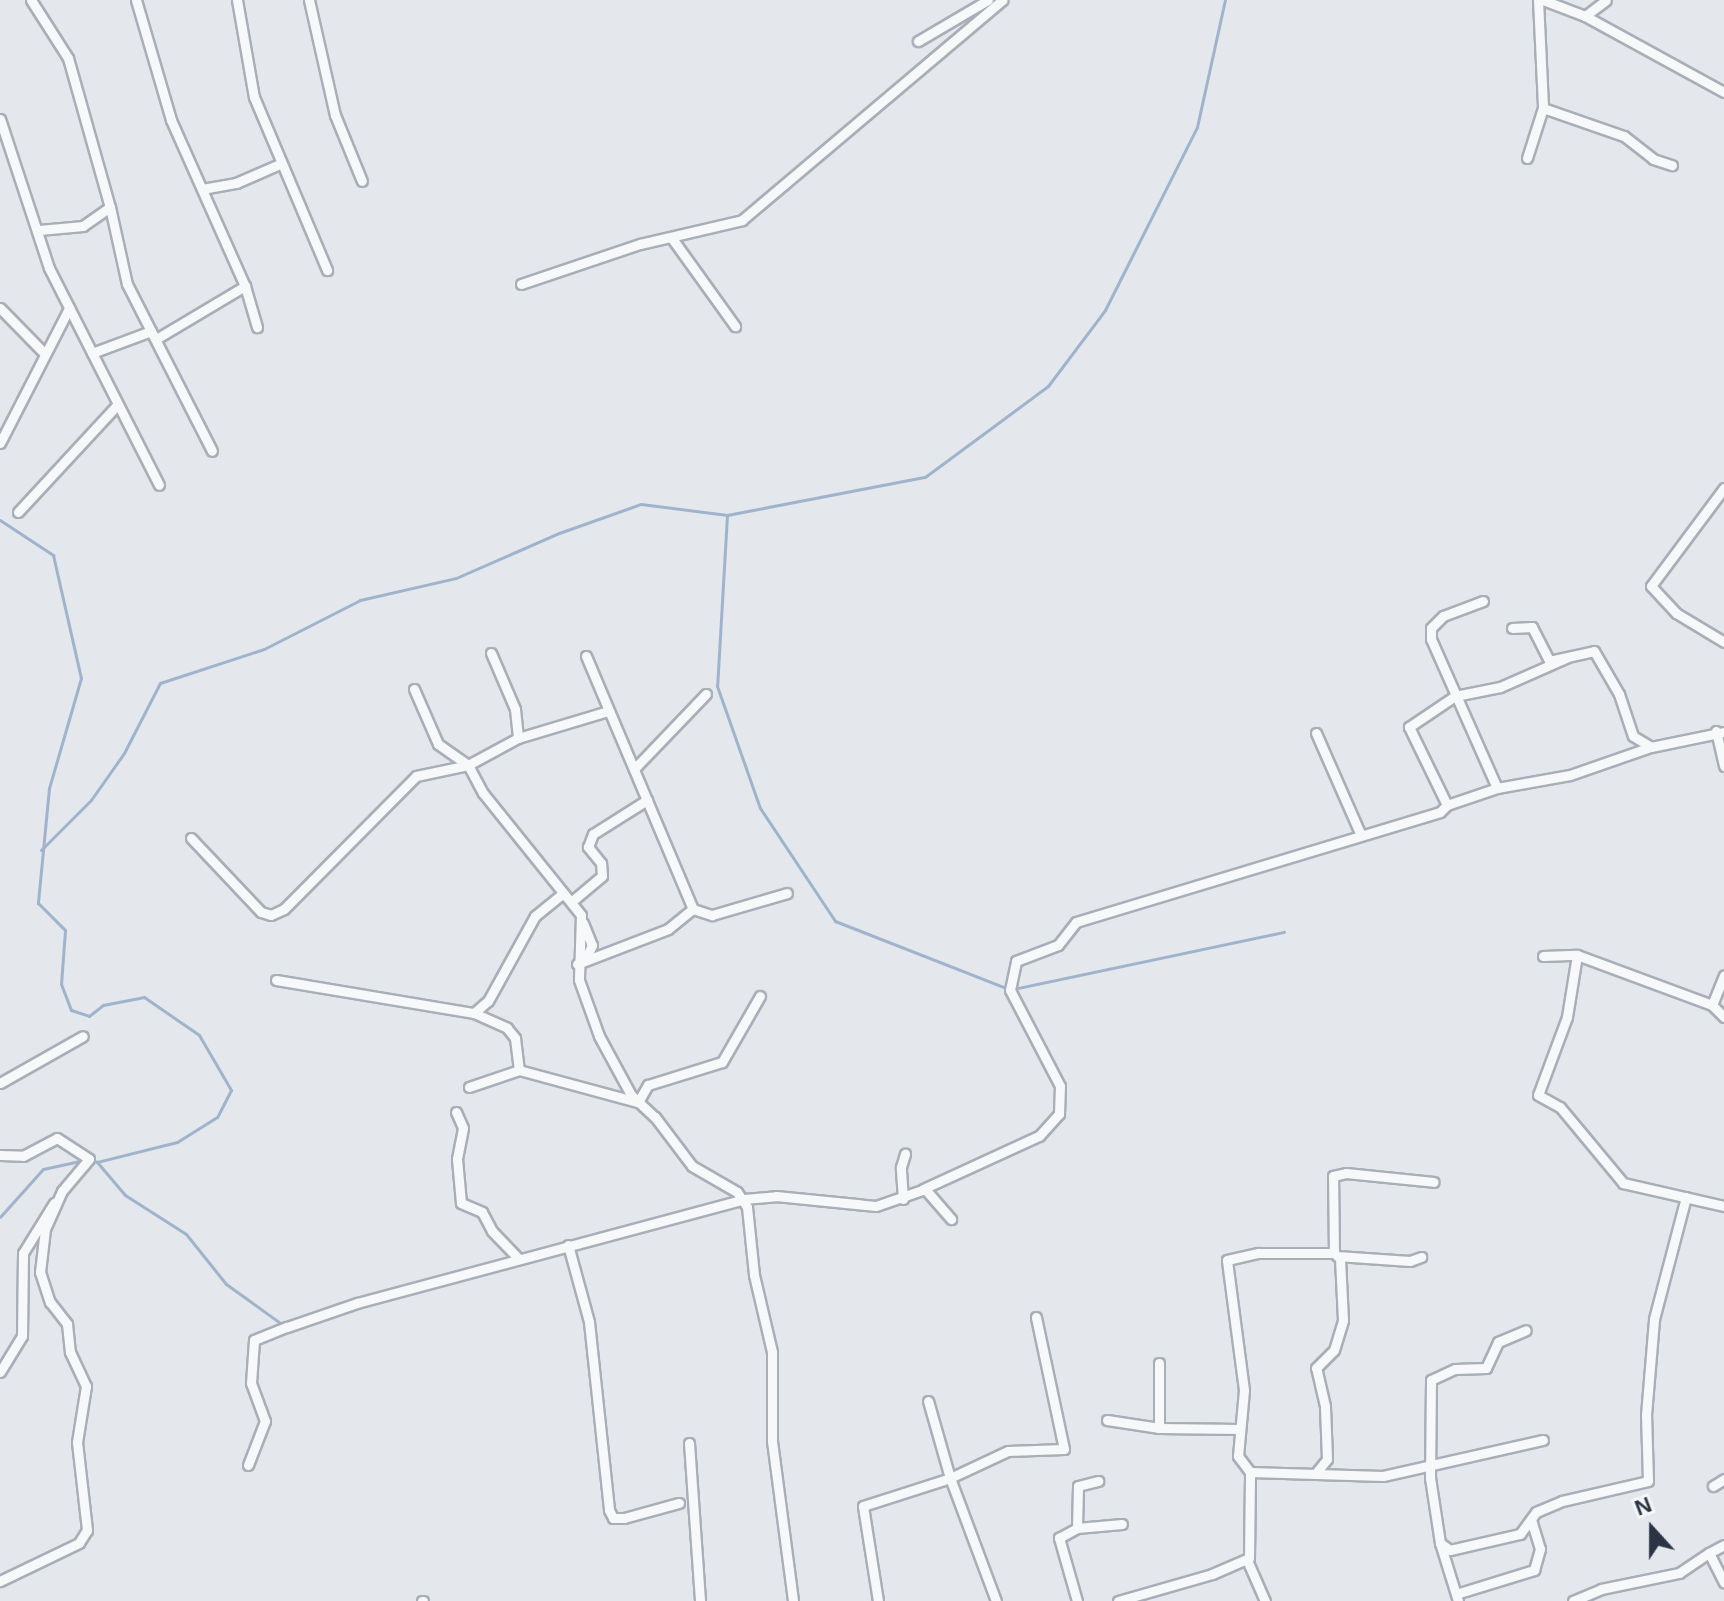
<!DOCTYPE html>
<style>
body{margin:0}
#map{position:relative;width:1724px;height:1601px;overflow:hidden;background:#e4e7ec;font-family:Helvetica,sans-serif}
div>[style]{position:absolute}
[style*='--x']{left:calc(var(--x)*1px);top:calc(var(--y)*1px);width:calc(var(--w)*1px);rotate:calc(var(--a)*1deg)}
.stream>*{height:3px;margin:-1.5px;padding:0 1.5px;transform-origin:1.5px;border-radius:1.5px;background:#9fb4cc}
.roads{filter:drop-shadow(2px 0 #a9aeb7) drop-shadow(-2px 0 #a9aeb7) drop-shadow(0 2px #a9aeb7) drop-shadow(0 -2px #a9aeb7)}
.street>*{height:9px;margin:-4.5px;padding:0 4.5px;transform-origin:4.5px;border-radius:4.5px;background:#f7f8fa}
span{translate:-50% -50%;white-space:nowrap;text-align:center;line-height:1.15;-webkit-text-stroke:7px #f4f6f9;paint-order:stroke}
.north{position:absolute;left:1612px;top:1489px;width:80px;height:80px;-webkit-text-stroke:6px #f4f6f9;paint-order:stroke;rotate:339deg;font-size:22px;font-weight:700;line-height:32px;text-align:center;color:#2b3445}
.north::after{content:'';display:block;margin:auto;width:28px;height:36px;background:#2b3445;clip-path:polygon(50% 0,100% 100%,50% 72%,0 100%)}
</style>
<div id="map">
<div class="stream">
<div style="--x:727;--y:515;--w:171;--a:93.3"></div>
<div style="--x:717;--y:686;--w:129;--a:70.6"></div>
<div style="--x:760;--y:808;--w:136;--a:56.4"></div>
<div style="--x:835;--y:921;--w:184;--a:21.4"></div>
<div style="--x:0;--y:520;--w:64;--a:33.4"></div>
<div style="--x:53;--y:555;--w:126;--a:77.2"></div>
<div style="--x:81;--y:678;--w:115;--a:106.2"></div>
<div style="--x:49;--y:788;--w:116;--a:95.5"></div>
<div style="--x:38;--y:903;--w:38;--a:45"></div>
<div style="--x:65;--y:930;--w:54;--a:94.2"></div>
<div style="--x:61;--y:984;--w:28;--a:69"></div>
<div style="--x:71;--y:1010;--w:19;--a:18"></div>
<div style="--x:89;--y:1016;--w:18;--a:-38"></div>
<div style="--x:103;--y:1005;--w:42;--a:-11"></div>
<div style="--x:144;--y:997;--w:67;--a:34.6"></div>
<div style="--x:199;--y:1035;--w:64;--a:59.8"></div>
<div style="--x:231;--y:1090;--w:30;--a:117"></div>
<div style="--x:217;--y:1117;--w:47;--a:148"></div>
<div style="--x:177;--y:1142;--w:82;--a:166"></div>
<div style="--x:97;--y:1162;--w:9;--a:-159"></div>
<div style="--x:89;--y:1159;--w:47;--a:167.7"></div>
<div style="--x:43;--y:1169;--w:64;--a:131.9"></div>
<div style="--x:41;--y:850;--w:71;--a:-45"></div>
<div style="--x:91;--y:800;--w:57;--a:-54.9"></div>
<div style="--x:124;--y:753;--w:79;--a:-62.8"></div>
<div style="--x:160;--y:683;--w:109;--a:-18.1"></div>
<div style="--x:264;--y:649;--w:108;--a:-27"></div>
<div style="--x:360;--y:600;--w:98;--a:-12.9"></div>
<div style="--x:456;--y:578;--w:112;--a:-23.6"></div>
<div style="--x:559;--y:533;--w:87;--a:-19.5"></div>
<div style="--x:641;--y:504;--w:87;--a:7.3"></div>
<div style="--x:727;--y:515;--w:202;--a:-10.9"></div>
<div style="--x:925;--y:477;--w:153;--a:-36.5"></div>
<div style="--x:1048;--y:386;--w:95;--a:-53.1"></div>
<div style="--x:1105;--y:310;--w:205;--a:-63.3"></div>
<div style="--x:1197;--y:127;--w:130;--a:-77.6"></div>
<div style="--x:1013;--y:989;--w:277;--a:-11.9"></div>
<div style="--x:97;--y:1162;--w:43;--a:49.7"></div>
<div style="--x:125;--y:1195;--w:72;--a:32.6"></div>
<div style="--x:186;--y:1234;--w:64;--a:51.3"></div>
<div style="--x:226;--y:1284;--w:70;--a:35.7"></div>
</div>
<div class="roads">
<div class="street">
<div style="--x:31;--y:0;--w:69;--a:57.5"></div>
<div style="--x:68;--y:58;--w:155;--a:74.3"></div>
<div style="--x:110;--y:207;--w:33;--a:145"></div>
<div style="--x:83;--y:226;--w:44;--a:174.8"></div>
<div style="--x:136;--y:0;--w:125;--a:73.7"></div>
<div style="--x:171;--y:120;--w:182;--a:66"></div>
<div style="--x:245;--y:286;--w:43;--a:73.7"></div>
<div style="--x:237;--y:0;--w:98;--a:80.1"></div>
<div style="--x:254;--y:97;--w:188;--a:67.1"></div>
<div style="--x:309;--y:0;--w:118;--a:77.3"></div>
<div style="--x:335;--y:115;--w:71;--a:67.8"></div>
<div style="--x:1538;--y:0;--w:108;--a:87.3"></div>
<div style="--x:1543;--y:108;--w:86;--a:19.1"></div>
<div style="--x:1624;--y:136;--w:37;--a:38"></div>
<div style="--x:1653;--y:159;--w:20;--a:18"></div>
<div style="--x:1543;--y:0;--w:45;--a:20.9"></div>
<div style="--x:1585;--y:16;--w:158;--a:28.7"></div>
<div style="--x:1585;--y:16;--w:26;--a:-37"></div>
<div style="--x:918;--y:41;--w:81;--a:-30.4"></div>
<div style="--x:0;--y:119;--w:157;--a:71.8"></div>
<div style="--x:49;--y:268;--w:243;--a:63.1"></div>
<div style="--x:1527;--y:158;--w:52;--a:-72.3"></div>
<div style="--x:202;--y:189;--w:35;--a:-10"></div>
<div style="--x:236;--y:183;--w:48;--a:-23.4"></div>
<div style="--x:110;--y:207;--w:79;--a:77.6"></div>
<div style="--x:127;--y:284;--w:187;--a:63"></div>
<div style="--x:671;--y:237;--w:110;--a:54.3"></div>
<div style="--x:521;--y:284;--w:126;--a:-18.6"></div>
<div style="--x:640;--y:244;--w:105;--a:-13.2"></div>
<div style="--x:742;--y:220;--w:341;--a:-40.2"></div>
<div style="--x:0;--y:308;--w:63;--a:45.6"></div>
<div style="--x:156;--y:339;--w:104;--a:-30.8"></div>
<div style="--x:92;--y:353;--w:63;--a:-20.4"></div>
<div style="--x:0;--y:443;--w:152;--a:-62.9"></div>
<div style="--x:1724;--y:488;--w:122;--a:126.7"></div>
<div style="--x:1651;--y:586;--w:37;--a:47"></div>
<div style="--x:1676;--y:613;--w:56;--a:31.1"></div>
<div style="--x:18;--y:512;--w:146;--a:-47.2"></div>
<div style="--x:1483;--y:601;--w:43;--a:159.4"></div>
<div style="--x:1443;--y:616;--w:17;--a:135"></div>
<div style="--x:1431;--y:628;--w:11;--a:90"></div>
<div style="--x:1431;--y:639;--w:163;--a:66.1"></div>
<div style="--x:1512;--y:628;--w:20;--a:-3"></div>
<div style="--x:1532;--y:627;--w:38;--a:63"></div>
<div style="--x:1549;--y:661;--w:46;--a:-12.5"></div>
<div style="--x:1594;--y:651;--w:50;--a:59.8"></div>
<div style="--x:1619;--y:694;--w:44;--a:71.6"></div>
<div style="--x:1633;--y:736;--w:21;--a:31"></div>
<div style="--x:491;--y:653;--w:61;--a:66.8"></div>
<div style="--x:515;--y:709;--w:29;--a:84"></div>
<div style="--x:586;--y:656;--w:275;--a:67.1"></div>
<div style="--x:693;--y:909;--w:20;--a:18"></div>
<div style="--x:712;--y:915;--w:78;--a:-16.3"></div>
<div style="--x:414;--y:689;--w:60;--a:66.4"></div>
<div style="--x:438;--y:744;--w:37;--a:35"></div>
<div style="--x:468;--y:765;--w:32;--a:62"></div>
<div style="--x:483;--y:793;--w:156;--a:51.2"></div>
<div style="--x:581;--y:915;--w:65;--a:91.8"></div>
<div style="--x:579;--y:980;--w:59;--a:70.3"></div>
<div style="--x:599;--y:1036;--w:67;--a:61.5"></div>
<div style="--x:631;--y:1095;--w:33;--a:43"></div>
<div style="--x:655;--y:1117;--w:61;--a:52.9"></div>
<div style="--x:692;--y:1166;--w:52;--a:30"></div>
<div style="--x:737;--y:1192;--w:18;--a:56"></div>
<div style="--x:747;--y:1207;--w:68;--a:84.1"></div>
<div style="--x:754;--y:1275;--w:79;--a:76.8"></div>
<div style="--x:772;--y:1352;--w:89;--a:90"></div>
<div style="--x:772;--y:1441;--w:161;--a:82.5"></div>
<div style="--x:1716;--y:731;--w:36;--a:77"></div>
<div style="--x:1316;--y:733;--w:109;--a:66.3"></div>
<div style="--x:634;--y:769;--w:104;--a:-46.2"></div>
<div style="--x:1447;--y:805;--w:87;--a:-116"></div>
<div style="--x:1409;--y:727;--w:55;--a:-34"></div>
<div style="--x:1455;--y:696;--w:46;--a:-11.3"></div>
<div style="--x:1500;--y:687;--w:72;--a:-23.7"></div>
<div style="--x:191;--y:838;--w:102;--a:46.6"></div>
<div style="--x:261;--y:912;--w:10;--a:17"></div>
<div style="--x:271;--y:915;--w:14;--a:-25"></div>
<div style="--x:284;--y:909;--w:187;--a:-45.2"></div>
<div style="--x:416;--y:776;--w:53;--a:-11.9"></div>
<div style="--x:468;--y:765;--w:57;--a:-28.4"></div>
<div style="--x:518;--y:738;--w:94;--a:-16.7"></div>
<div style="--x:571;--y:902;--w:40;--a:-40"></div>
<div style="--x:602;--y:876;--w:13;--a:-94"></div>
<div style="--x:601;--y:863;--w:21;--a:-129"></div>
<div style="--x:588;--y:847;--w:14;--a:-69"></div>
<div style="--x:593;--y:834;--w:64;--a:-32.2"></div>
<div style="--x:583;--y:923;--w:24;--a:68"></div>
<div style="--x:592;--y:945;--w:17;--a:115"></div>
<div style="--x:1577;--y:955;--w:63;--a:99.2"></div>
<div style="--x:1567;--y:1017;--w:83;--a:110.4"></div>
<div style="--x:1538;--y:1095;--w:25;--a:29"></div>
<div style="--x:1560;--y:1107;--w:99;--a:50.3"></div>
<div style="--x:1623;--y:1183;--w:104;--a:12.8"></div>
<div style="--x:1543;--y:956;--w:34;--a:-2"></div>
<div style="--x:1577;--y:955;--w:144;--a:20.3"></div>
<div style="--x:1712;--y:1005;--w:17;--a:45"></div>
<div style="--x:577;--y:964;--w:97;--a:-21"></div>
<div style="--x:668;--y:929;--w:32;--a:-39"></div>
<div style="--x:276;--y:980;--w:201;--a:9.5"></div>
<div style="--x:474;--y:1013;--w:18;--a:-41"></div>
<div style="--x:488;--y:1001;--w:97;--a:-61.1"></div>
<div style="--x:535;--y:916;--w:36;--a:-39"></div>
<div style="--x:1712;--y:1005;--w:32;--a:-68"></div>
<div style="--x:474;--y:1013;--w:36;--a:24"></div>
<div style="--x:507;--y:1028;--w:13;--a:51"></div>
<div style="--x:515;--y:1038;--w:32;--a:83"></div>
<div style="--x:0;--y:1083;--w:95;--a:-29.5"></div>
<div style="--x:469;--y:1087;--w:53;--a:-18.8"></div>
<div style="--x:519;--y:1070;--w:123;--a:15.1"></div>
<div style="--x:638;--y:1102;--w:20;--a:-60"></div>
<div style="--x:648;--y:1085;--w:77;--a:-17.3"></div>
<div style="--x:722;--y:1062;--w:76;--a:-60.1"></div>
<div style="--x:456;--y:1112;--w:17;--a:66"></div>
<div style="--x:463;--y:1128;--w:32;--a:101"></div>
<div style="--x:457;--y:1159;--w:44;--a:84.8"></div>
<div style="--x:461;--y:1203;--w:23;--a:23"></div>
<div style="--x:482;--y:1212;--w:21;--a:62"></div>
<div style="--x:492;--y:1231;--w:39;--a:46"></div>
<div style="--x:0;--y:1155;--w:23;--a:2"></div>
<div style="--x:23;--y:1156;--w:38;--a:-28"></div>
<div style="--x:57;--y:1138;--w:38;--a:33"></div>
<div style="--x:89;--y:1159;--w:42;--a:130.2"></div>
<div style="--x:62;--y:1191;--w:42;--a:114.1"></div>
<div style="--x:45;--y:1229;--w:43;--a:96.6"></div>
<div style="--x:40;--y:1272;--w:32;--a:72"></div>
<div style="--x:50;--y:1302;--w:28;--a:52"></div>
<div style="--x:67;--y:1324;--w:28;--a:84"></div>
<div style="--x:70;--y:1352;--w:38;--a:65"></div>
<div style="--x:86;--y:1386;--w:57;--a:99.1"></div>
<div style="--x:77;--y:1442;--w:89;--a:83.5"></div>
<div style="--x:87;--y:1530;--w:15;--a:122"></div>
<div style="--x:79;--y:1543;--w:88;--a:154.3"></div>
<div style="--x:923;--y:1189;--w:128;--a:-24.6"></div>
<div style="--x:1039;--y:1136;--w:30;--a:-48"></div>
<div style="--x:1059;--y:1114;--w:28;--a:-88"></div>
<div style="--x:1060;--y:1086;--w:108;--a:-117.5"></div>
<div style="--x:1010;--y:990;--w:30;--a:-78"></div>
<div style="--x:1016;--y:961;--w:45;--a:-20.9"></div>
<div style="--x:1058;--y:945;--w:29;--a:-52"></div>
<div style="--x:1076;--y:922;--w:380;--a:-16.8"></div>
<div style="--x:1440;--y:812;--w:10;--a:-45"></div>
<div style="--x:1447;--y:805;--w:53;--a:-18.8"></div>
<div style="--x:1497;--y:788;--w:74;--a:-10.1"></div>
<div style="--x:1570;--y:775;--w:86;--a:-19.1"></div>
<div style="--x:1651;--y:747;--w:75;--a:-11.6"></div>
<div style="--x:903;--y:1199;--w:32;--a:-94"></div>
<div style="--x:901;--y:1167;--w:14;--a:-73"></div>
<div style="--x:568;--y:1245;--w:80;--a:74.7"></div>
<div style="--x:589;--y:1322;--w:189;--a:83.9"></div>
<div style="--x:609;--y:1510;--w:9;--a:63"></div>
<div style="--x:613;--y:1518;--w:11;--a:0"></div>
<div style="--x:624;--y:1518;--w:57;--a:-15.3"></div>
<div style="--x:1337;--y:1256;--w:73;--a:3.9"></div>
<div style="--x:1410;--y:1261;--w:12;--a:-20"></div>
<div style="--x:0;--y:1372;--w:42;--a:-58.6"></div>
<div style="--x:22;--y:1336;--w:83;--a:-89.3"></div>
<div style="--x:23;--y:1253;--w:59;--a:-58.2"></div>
<div style="--x:1107;--y:1420;--w:53;--a:8.7"></div>
<div style="--x:1159;--y:1428;--w:81;--a:0.7"></div>
<div style="--x:1159;--y:1428;--w:65;--a:-90"></div>
<div style="--x:689;--y:1443;--w:158;--a:86"></div>
<div style="--x:248;--y:1465;--w:47;--a:-68.9"></div>
<div style="--x:265;--y:1421;--w:40;--a:-110.2"></div>
<div style="--x:251;--y:1383;--w:43;--a:-86"></div>
<div style="--x:254;--y:1340;--w:35;--a:-22"></div>
<div style="--x:287;--y:1327;--w:74;--a:-18.9"></div>
<div style="--x:357;--y:1303;--w:401;--a:-15"></div>
<div style="--x:744;--y:1199;--w:32;--a:-5"></div>
<div style="--x:776;--y:1196;--w:100;--a:5.7"></div>
<div style="--x:876;--y:1206;--w:52;--a:-19.1"></div>
<div style="--x:925;--y:1189;--w:40;--a:49"></div>
<div style="--x:1250;--y:1472;--w:133;--a:1.7"></div>
<div style="--x:1383;--y:1476;--w:164;--a:-12.7"></div>
<div style="--x:1315;--y:1474;--w:19;--a:-51"></div>
<div style="--x:1327;--y:1459;--w:53;--a:-92.2"></div>
<div style="--x:1325;--y:1406;--w:39;--a:-103"></div>
<div style="--x:1316;--y:1368;--w:25;--a:-45"></div>
<div style="--x:1334;--y:1350;--w:31;--a:-73"></div>
<div style="--x:1343;--y:1320;--w:62;--a:-92.8"></div>
<div style="--x:1713;--y:1486;--w:13;--a:-32"></div>
<div style="--x:1077;--y:1528;--w:42;--a:-88.6"></div>
<div style="--x:1078;--y:1486;--w:21;--a:-14"></div>
<div style="--x:1440;--y:1543;--w:12;--a:35"></div>
<div style="--x:1450;--y:1550;--w:72;--a:-12.9"></div>
<div style="--x:1520;--y:1534;--w:27;--a:-54"></div>
<div style="--x:1536;--y:1512;--w:28;--a:-23"></div>
<div style="--x:1562;--y:1501;--w:88;--a:-13.1"></div>
<div style="--x:1648;--y:1481;--w:66;--a:-91.7"></div>
<div style="--x:1646;--y:1415;--w:96;--a:-85.2"></div>
<div style="--x:1654;--y:1319;--w:126;--a:-75.3"></div>
<div style="--x:1724;--y:1545;--w:17;--a:152"></div>
<div style="--x:1709;--y:1553;--w:33;--a:63"></div>
<div style="--x:1247;--y:1560;--w:45;--a:66.3"></div>
<div style="--x:1456;--y:1594;--w:82;--a:-17.1"></div>
<div style="--x:1534;--y:1570;--w:22;--a:-74"></div>
<div style="--x:1540;--y:1549;--w:31;--a:-107"></div>
<div style="--x:422;--y:1601;--w:1;--a:0"></div>
<div style="--x:878;--y:1601;--w:96;--a:-99"></div>
<div style="--x:863;--y:1506;--w:91;--a:-17.8"></div>
<div style="--x:950;--y:1478;--w:80;--a:-105.9"></div>
<div style="--x:996;--y:1601;--w:131;--a:-110.5"></div>
<div style="--x:950;--y:1478;--w:64;--a:-25"></div>
<div style="--x:1008;--y:1451;--w:56;--a:-2"></div>
<div style="--x:1064;--y:1449;--w:135;--a:-102"></div>
<div style="--x:1077;--y:1601;--w:66;--a:-105.9"></div>
<div style="--x:1059;--y:1538;--w:21;--a:-29"></div>
<div style="--x:1077;--y:1528;--w:45;--a:-5.1"></div>
<div style="--x:1118;--y:1601;--w:98;--a:-16"></div>
<div style="--x:1212;--y:1574;--w:40;--a:-23.4"></div>
<div style="--x:1249;--y:1558;--w:86;--a:-89.3"></div>
<div style="--x:1250;--y:1472;--w:20;--a:-127"></div>
<div style="--x:1238;--y:1456;--w:66;--a:-84.8"></div>
<div style="--x:1244;--y:1390;--w:131;--a:-97.5"></div>
<div style="--x:1227;--y:1260;--w:32;--a:-13"></div>
<div style="--x:1258;--y:1253;--w:76;--a:0"></div>
<div style="--x:1334;--y:1253;--w:77;--a:-90.7"></div>
<div style="--x:1333;--y:1176;--w:13;--a:-13"></div>
<div style="--x:1346;--y:1173;--w:88;--a:5.8"></div>
<div style="--x:1458;--y:1601;--w:61;--a:-107.2"></div>
<div style="--x:1440;--y:1543;--w:66;--a:-98.7"></div>
<div style="--x:1430;--y:1478;--w:98;--a:-89.4"></div>
<div style="--x:1431;--y:1380;--w:26;--a:-25"></div>
<div style="--x:1455;--y:1369;--w:31;--a:-2"></div>
<div style="--x:1486;--y:1368;--w:29;--a:-65"></div>
<div style="--x:1498;--y:1342;--w:30;--a:-23"></div>
<div style="--x:1573;--y:1601;--w:30;--a:-23"></div>
<div style="--x:1601;--y:1589;--w:80;--a:-11.6"></div>
<div style="--x:1679;--y:1573;--w:36;--a:-34"></div>
</div>
</div>
<div class="north">N</div>
</div>
